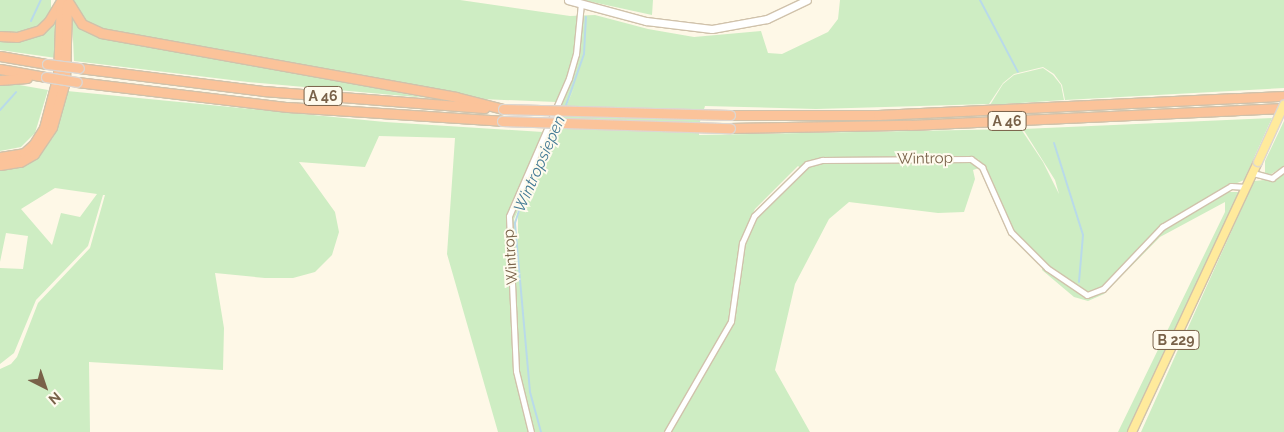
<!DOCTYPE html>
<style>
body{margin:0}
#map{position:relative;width:1284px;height:432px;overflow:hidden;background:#fef8e7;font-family:Raleway,sans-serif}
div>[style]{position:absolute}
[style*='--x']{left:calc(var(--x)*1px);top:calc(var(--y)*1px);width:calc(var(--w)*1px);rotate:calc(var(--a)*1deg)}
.green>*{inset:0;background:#ceedc3}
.stream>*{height:2px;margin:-1px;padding:0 1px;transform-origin:1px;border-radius:1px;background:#b9dae9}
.roads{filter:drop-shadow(1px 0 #d0c2ab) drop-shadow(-1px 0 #d0c2ab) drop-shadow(0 1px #d0c2ab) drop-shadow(0 -1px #d0c2ab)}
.minor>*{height:5px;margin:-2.5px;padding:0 2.5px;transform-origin:2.5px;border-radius:2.5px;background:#fff}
.secondary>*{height:7px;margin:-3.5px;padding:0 3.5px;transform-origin:3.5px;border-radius:3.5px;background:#fff}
.primary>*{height:8px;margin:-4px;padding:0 4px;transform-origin:4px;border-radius:4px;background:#ffea9c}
.motorway>*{height:9px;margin:-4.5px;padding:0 4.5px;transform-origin:4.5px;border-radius:4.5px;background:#fbc39a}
.bridges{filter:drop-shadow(1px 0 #dcd6d0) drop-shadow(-1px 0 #dcd6d0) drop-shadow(0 1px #dcd6d0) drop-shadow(0 -1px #dcd6d0)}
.primary-bridge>*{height:8px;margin:-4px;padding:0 4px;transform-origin:4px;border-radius:4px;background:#ffea9c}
.motorway-bridge>*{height:9px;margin:-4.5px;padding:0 4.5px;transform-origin:4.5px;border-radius:4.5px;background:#fbc39a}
span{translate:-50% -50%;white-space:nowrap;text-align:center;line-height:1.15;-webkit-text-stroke:4px #fffbee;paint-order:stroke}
.shield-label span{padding:1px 4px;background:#fffbee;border:1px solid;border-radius:4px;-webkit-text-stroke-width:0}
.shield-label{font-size:14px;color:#796249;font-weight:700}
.street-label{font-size:15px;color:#796249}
.water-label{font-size:16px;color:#437a95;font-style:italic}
.north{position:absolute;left:20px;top:362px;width:50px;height:50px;-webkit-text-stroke:4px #fffbee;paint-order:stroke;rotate:139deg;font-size:14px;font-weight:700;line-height:20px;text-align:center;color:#796249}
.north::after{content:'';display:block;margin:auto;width:18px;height:22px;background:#796249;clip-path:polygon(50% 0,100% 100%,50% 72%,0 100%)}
</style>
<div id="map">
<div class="green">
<div style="clip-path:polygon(0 0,51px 0,51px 12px,39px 25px,25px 32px,0 33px)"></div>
<div style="clip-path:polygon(evenodd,74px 0,460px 0,570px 16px,595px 15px,648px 29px,694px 37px,761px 31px,768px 53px,782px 54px,828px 32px,838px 19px,840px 0,1284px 0,1284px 88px,1065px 100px,1062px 85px,1054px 74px,1043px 67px,1014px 74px,1003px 83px,989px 104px,816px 109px,705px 106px,699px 125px,699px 135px,1021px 129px,1043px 162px,1059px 194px,1055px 180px,1023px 129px,1272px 118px,1244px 180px,1226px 188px,1227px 192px,1240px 192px,1128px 432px,1118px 432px,1225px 212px,1225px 202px,1160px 237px,1104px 294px,1088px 301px,1074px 297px,1042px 270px,1044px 263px,1014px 233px,1004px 216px,978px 159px,971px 163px,979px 168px,973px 170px,975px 179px,964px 212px,938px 213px,849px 202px,829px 219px,795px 284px,775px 370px,810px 432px,670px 432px,734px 318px,744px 243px,756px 215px,803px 170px,798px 166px,755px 209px,740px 241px,731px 317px,665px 432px,498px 432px,447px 254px,455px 138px,379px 136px,365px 167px,299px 162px,335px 212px,339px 232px,332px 255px,315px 272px,293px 278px,265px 278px,215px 273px,224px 328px,223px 370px,89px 362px,90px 432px,0 432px,0 369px,11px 364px,17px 357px,38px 303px,90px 248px,105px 195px,103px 195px,88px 246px,36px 300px,14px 353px,0 364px,0 268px,23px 269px,28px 236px,6px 233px,0 262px,0 170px,19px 168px,38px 158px,54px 136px,67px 91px,385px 122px,543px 132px,556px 102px,481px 99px,96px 28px,78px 16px,74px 0,575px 86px,518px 215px,518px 243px,514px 219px,575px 86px,74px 0,55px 188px,97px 194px,80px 217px,61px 213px,52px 245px,21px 209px,55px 188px)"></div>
<div style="clip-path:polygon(582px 0,653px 0,652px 15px,583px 0)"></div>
<div style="clip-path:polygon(57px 13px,56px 58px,0 50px,0 39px,29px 38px)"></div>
<div style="clip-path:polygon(72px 17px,89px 33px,427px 98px,248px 82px,74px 61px)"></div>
<div style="clip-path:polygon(1043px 68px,1053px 75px,1061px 85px,1064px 100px,990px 105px,1003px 84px,1014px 75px)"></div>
<div style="clip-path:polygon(8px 83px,48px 90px,35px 133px,21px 147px,0 151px,0 85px)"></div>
<div style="clip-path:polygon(1284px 121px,1284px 166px,1268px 176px,1265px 174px,1265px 161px)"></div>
<div style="clip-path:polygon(1284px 172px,1284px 432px,1141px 432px,1254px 181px,1275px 179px)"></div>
</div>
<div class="stream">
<div style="--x:980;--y:0;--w:81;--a:62.2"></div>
<div style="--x:31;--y:21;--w:23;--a:-65"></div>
<div style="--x:565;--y:108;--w:57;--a:-70.6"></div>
<div style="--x:584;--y:54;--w:37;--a:-87"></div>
<div style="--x:0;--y:110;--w:24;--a:-48"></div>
<div style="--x:1054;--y:143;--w:96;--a:72.5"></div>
<div style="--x:1083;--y:235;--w:47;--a:94.9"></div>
<div style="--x:541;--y:432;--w:41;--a:-105.4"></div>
<div style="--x:530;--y:392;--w:170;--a:-95.1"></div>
<div style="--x:515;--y:223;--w:40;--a:-72"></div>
<div style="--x:527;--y:185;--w:66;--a:-63"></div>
</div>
<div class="roads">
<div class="minor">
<div style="--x:1253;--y:173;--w:20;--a:15"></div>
<div style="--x:1272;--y:178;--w:15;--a:-37"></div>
<div style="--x:531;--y:432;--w:63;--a:-103.8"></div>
<div style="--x:516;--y:371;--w:155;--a:-92.6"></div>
<div style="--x:509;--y:216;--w:150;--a:-66.5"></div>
<div style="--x:569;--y:78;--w:25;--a:-74"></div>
<div style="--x:576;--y:54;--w:51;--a:-84.4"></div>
<div style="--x:667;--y:432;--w:128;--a:-60"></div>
<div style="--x:731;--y:321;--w:79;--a:-82"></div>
<div style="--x:742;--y:243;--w:30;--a:-66"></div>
<div style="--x:754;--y:216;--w:74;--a:-44.5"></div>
<div style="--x:807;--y:164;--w:16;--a:-15"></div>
<div style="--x:822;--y:160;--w:149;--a:-0.4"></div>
<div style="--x:971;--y:159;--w:14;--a:36"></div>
<div style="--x:982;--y:167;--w:71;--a:66"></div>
<div style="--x:1011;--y:232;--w:51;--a:45"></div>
<div style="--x:1047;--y:268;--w:48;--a:34"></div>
<div style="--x:1087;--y:295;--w:17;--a:-21"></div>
<div style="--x:1103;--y:289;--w:86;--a:-46.4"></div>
<div style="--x:1162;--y:227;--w:80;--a:-30.7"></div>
<div style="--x:1231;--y:186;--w:15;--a:4"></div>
</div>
<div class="secondary">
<div style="--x:568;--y:0;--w:81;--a:15.1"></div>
<div style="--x:646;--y:21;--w:66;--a:6.9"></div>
<div style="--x:712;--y:29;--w:56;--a:-10.3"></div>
<div style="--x:767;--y:19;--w:44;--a:-25.4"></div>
</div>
<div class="primary">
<div style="--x:1132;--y:432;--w:298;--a:-65"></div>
</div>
<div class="motorway">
<div style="--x:67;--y:0;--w:28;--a:58"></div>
<div style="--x:82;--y:24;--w:21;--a:25"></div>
<div style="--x:101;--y:33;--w:361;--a:10.2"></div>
<div style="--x:456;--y:97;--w:49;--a:14.3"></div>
<div style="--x:0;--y:36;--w:17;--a:3"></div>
<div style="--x:17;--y:37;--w:24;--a:-17"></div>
<div style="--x:40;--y:30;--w:13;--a:-45"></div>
<div style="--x:49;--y:21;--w:23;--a:-59"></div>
<div style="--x:0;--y:56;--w:48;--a:9.7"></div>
<div style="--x:79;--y:68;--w:185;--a:7.1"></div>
<div style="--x:263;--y:91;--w:222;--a:4.4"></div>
<div style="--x:0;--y:69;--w:47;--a:9.9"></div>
<div style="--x:0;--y:80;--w:27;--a:-4"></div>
<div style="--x:77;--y:82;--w:212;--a:6.8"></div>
<div style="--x:288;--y:107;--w:214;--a:3.7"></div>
<div style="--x:730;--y:115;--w:148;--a:0"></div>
<div style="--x:878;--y:115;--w:406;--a:-2.7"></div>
<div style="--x:730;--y:128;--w:180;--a:-1"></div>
<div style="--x:910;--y:125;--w:374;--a:-2.6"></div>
<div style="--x:0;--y:157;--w:24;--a:-9"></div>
<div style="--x:24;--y:153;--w:13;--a:-42"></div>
<div style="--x:34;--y:144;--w:19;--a:-58"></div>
<div style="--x:44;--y:128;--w:55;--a:-75.2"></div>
<div style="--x:58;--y:75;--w:75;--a:-87.7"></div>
<div style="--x:0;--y:165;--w:20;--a:-9"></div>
<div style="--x:20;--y:162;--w:16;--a:-30"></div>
<div style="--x:34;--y:154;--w:32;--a:-56"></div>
<div style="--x:52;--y:127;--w:48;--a:-74.2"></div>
<div style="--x:65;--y:81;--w:77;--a:-88.5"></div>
</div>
</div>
<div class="bridges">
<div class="primary-bridge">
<div style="--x:1258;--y:162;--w:63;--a:-65.5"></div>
</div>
<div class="motorway-bridge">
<div style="--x:47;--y:64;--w:32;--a:7"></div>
<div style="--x:46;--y:77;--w:31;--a:9"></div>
<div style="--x:503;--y:109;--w:227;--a:1.5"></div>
<div style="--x:502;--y:121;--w:228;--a:1.8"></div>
</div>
</div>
<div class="shield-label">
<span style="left:323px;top:96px">A 46</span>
<span style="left:1007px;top:121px">A 46</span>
<span style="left:1176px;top:340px">B 229</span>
</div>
<div class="street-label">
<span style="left:925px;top:159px;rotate:-1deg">Wintrop</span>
<span style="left:511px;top:257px;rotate:-94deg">Wintrop</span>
</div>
<div class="water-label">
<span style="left:540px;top:164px;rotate:-66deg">Wintropsiepen</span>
</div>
<div class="north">N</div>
</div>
